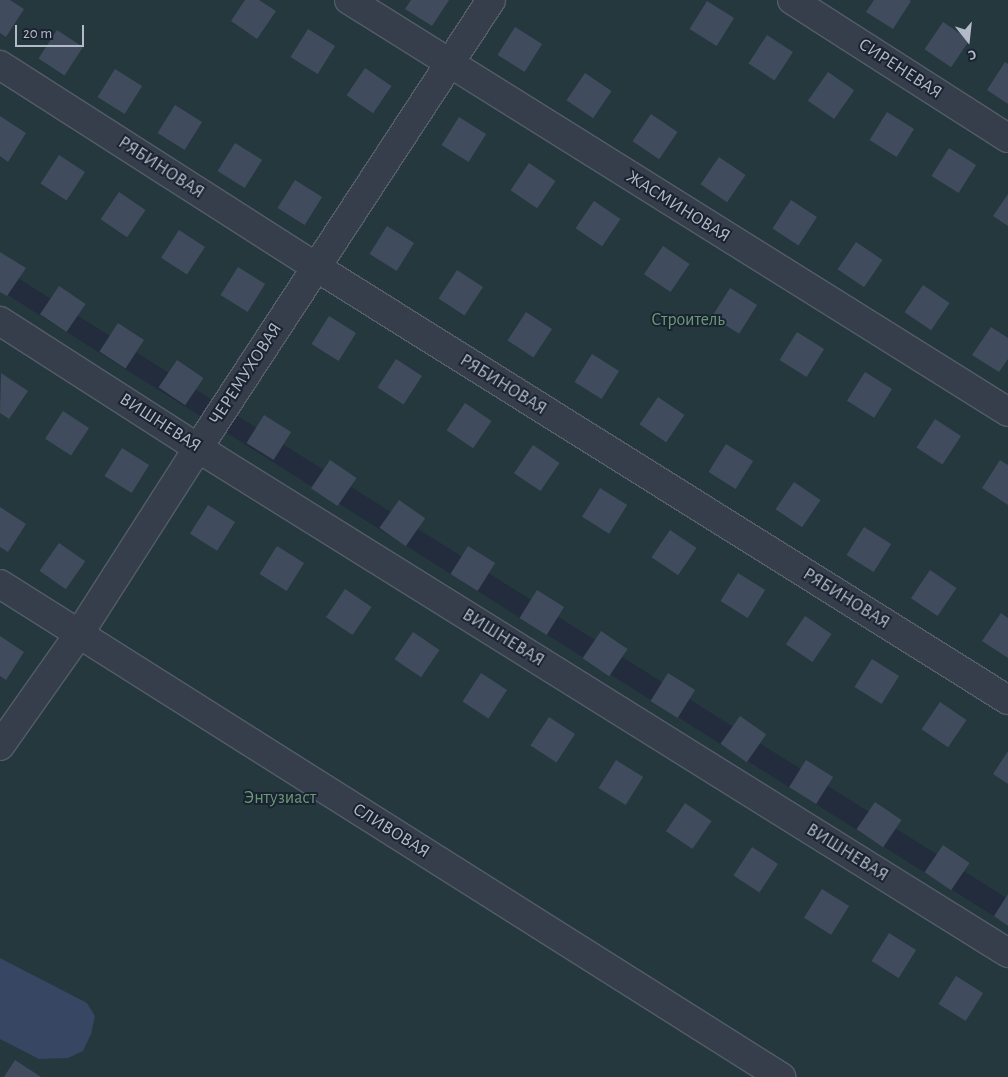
<!DOCTYPE html>
<meta charset="utf-8">
<style>
body{margin:0}
#map{position:relative;width:1008px;height:1077px;overflow:hidden;background:#222c3c;font-family:"Alegreya Sans",sans-serif}
div>[style]{position:absolute}
[style*='--x']{left:calc(var(--x)*1px);top:calc(var(--y)*1px);width:calc(var(--w)*1px);rotate:calc(var(--a)*1deg)}
.green>*{inset:0;background:#24383d}
.water>*{inset:0;background:#364663}
.building>*{inset:0;background:#414b5e;transform-origin:0 0}
.roads{filter:drop-shadow(1px 0 #545c6a) drop-shadow(-1px 0 #545c6a) drop-shadow(0 1px #545c6a) drop-shadow(0 -1px #545c6a)}
.minor>*{height:28px;margin:-14px;padding:0 14px;transform-origin:14px;border-radius:14px;background:#363e4c}
span{translate:-50% -50%;white-space:nowrap;text-align:center;line-height:1.15;-webkit-text-stroke:4px #1b2331;paint-order:stroke}
.street-label{font-size:18px;color:#b2b9c7}
.park-label{font-size:18px;color:#689976}
.north{position:absolute;left:943px;top:15px;width:50px;height:50px;-webkit-text-stroke:4px #1b2331;paint-order:stroke;rotate:164deg;font-size:14px;font-weight:700;line-height:20px;text-align:center;color:#b2b9c7}
.north::after{content:'';display:block;margin:auto;width:18px;height:22px;background:#b2b9c7;clip-path:polygon(50% 0,100% 100%,50% 72%,0 100%)}
.scale{position:absolute;left:15px;top:25px;width:69px;height:22px;box-sizing:border-box;border:2px solid #b2b9c7;border-top:0;padding-left:6px;font-size:15px;line-height:18px;white-space:nowrap;color:#b2b9c7;-webkit-text-stroke:4px #1b2331;paint-order:stroke}
</style>
<div id="map">
<div class="green">
<div style="clip-path:polygon(0 0,1008px 0,1008px 899px,0 267px)"></div>
<div style="clip-path:polygon(0 290px,1008px 925px,1008px 1077px,0 1077px)"></div>
</div>
<div class="water">
<div style="clip-path:polygon(0 958px,87px 1003px,95px 1016px,91px 1034px,83px 1051px,68px 1058px,39px 1059px,0 1039px)"></div>
</div>
<div class="building">
<div style="clip-path:polygon(0 0,10px 0,24px 9px,6px 37px,0 33px)"></div>
<div style="clip-path:polygon(245px 0,259px 0,276px 11px,257px 39px,231px 21px)"></div>
<div style="clip-path:polygon(411px 0,449px 0,432px 26px,405px 9px)"></div>
<div style="clip-path:polygon(874px 0,909px 0,911px 1px,893px 29px,866px 12px)"></div>
<div style="left:707px;top:1px;width:32px;height:33px;rotate:32deg"></div>
<div style="left:943px;top:22px;width:32px;height:33px;rotate:34deg"></div>
<div style="left:515px;top:27px;width:32px;height:33px;rotate:32deg"></div>
<div style="left:308px;top:29px;width:32px;height:33px;rotate:32deg"></div>
<div style="left:57px;top:30px;width:31px;height:34px;rotate:33deg"></div>
<div style="left:767px;top:35px;width:31px;height:34px;rotate:33deg"></div>
<div style="clip-path:polygon(1005px 62px,1008px 64px,1008px 104px,987px 90px)"></div>
<div style="left:365px;top:68px;width:32px;height:33px;rotate:34deg"></div>
<div style="left:115px;top:69px;width:32px;height:33px;rotate:32deg"></div>
<div style="left:828px;top:72px;width:32px;height:35px;rotate:35deg"></div>
<div style="left:585px;top:73px;width:32px;height:33px;rotate:34deg"></div>
<div style="left:175px;top:105px;width:32px;height:33px;rotate:32deg"></div>
<div style="left:887px;top:112px;width:32px;height:33px;rotate:32deg"></div>
<div style="left:651px;top:114px;width:32px;height:33px;rotate:34deg"></div>
<div style="clip-path:polygon(0 116px,26px 133px,8px 162px,0 156px)"></div>
<div style="left:459px;top:117px;width:32px;height:33px;rotate:32deg"></div>
<div style="left:235px;top:143px;width:32px;height:33px;rotate:32deg"></div>
<div style="left:949px;top:148px;width:32px;height:33px;rotate:32deg"></div>
<div style="left:59px;top:155px;width:31px;height:34px;rotate:33deg"></div>
<div style="left:719px;top:157px;width:32px;height:33px;rotate:34deg"></div>
<div style="left:529px;top:163px;width:32px;height:33px;rotate:34deg"></div>
<div style="left:295px;top:180px;width:32px;height:33px;rotate:32deg"></div>
<div style="left:119px;top:192px;width:32px;height:33px;rotate:34deg"></div>
<div style="clip-path:polygon(1008px 194px,1008px 226px,993px 216px)"></div>
<div style="left:791px;top:200px;width:31px;height:34px;rotate:33deg"></div>
<div style="left:594px;top:201px;width:32px;height:33px;rotate:34deg"></div>
<div style="left:387px;top:226px;width:32px;height:33px;rotate:32deg"></div>
<div style="left:179px;top:230px;width:31px;height:33px;rotate:33deg"></div>
<div style="left:856px;top:242px;width:32px;height:33px;rotate:34deg"></div>
<div style="left:663px;top:246px;width:32px;height:34px;rotate:34deg"></div>
<div style="clip-path:polygon(0 252px,26px 268px,7px 296px,0 292px)"></div>
<div style="left:238px;top:267px;width:32px;height:33px;rotate:32deg"></div>
<div style="left:457px;top:270px;width:31px;height:34px;rotate:33deg"></div>
<div style="left:923px;top:285px;width:32px;height:33px;rotate:34deg"></div>
<div style="left:59px;top:286px;width:32px;height:34px;rotate:34deg"></div>
<div style="left:730px;top:288px;width:32px;height:34px;rotate:32deg"></div>
<div style="left:526px;top:312px;width:31px;height:34px;rotate:33deg"></div>
<div style="left:329px;top:316px;width:32px;height:33px;rotate:32deg"></div>
<div style="left:118px;top:323px;width:31px;height:34px;rotate:33deg"></div>
<div style="clip-path:polygon(991px 327px,1008px 338px,1008px 359px,999px 372px,972px 355px)"></div>
<div style="left:797px;top:332px;width:32px;height:33px;rotate:32deg"></div>
<div style="left:592px;top:354px;width:32px;height:33px;rotate:32deg"></div>
<div style="left:396px;top:359px;width:31px;height:34px;rotate:33deg"></div>
<div style="left:177px;top:360px;width:32px;height:33px;rotate:34deg"></div>
<div style="left:865px;top:372px;width:32px;height:34px;rotate:32deg"></div>
<div style="clip-path:polygon(1px 373px,28px 391px,9px 419px,0 413px)"></div>
<div style="left:658px;top:397px;width:32px;height:33px;rotate:34deg"></div>
<div style="left:465px;top:403px;width:32px;height:33px;rotate:34deg"></div>
<div style="left:63px;top:411px;width:31px;height:33px;rotate:33deg"></div>
<div style="left:264px;top:415px;width:32px;height:33px;rotate:32deg"></div>
<div style="left:935px;top:419px;width:31px;height:34px;rotate:33deg"></div>
<div style="left:726px;top:444px;width:32px;height:33px;rotate:32deg"></div>
<div style="left:533px;top:445px;width:32px;height:34px;rotate:34deg"></div>
<div style="left:122px;top:448px;width:32px;height:33px;rotate:32deg"></div>
<div style="left:330px;top:460px;width:32px;height:34px;rotate:34deg"></div>
<div style="clip-path:polygon(1000px 460px,1008px 465px,1008px 505px,982px 488px)"></div>
<div style="left:794px;top:482px;width:32px;height:33px;rotate:34deg"></div>
<div style="left:600px;top:488px;width:32px;height:34px;rotate:32deg"></div>
<div style="left:399px;top:500px;width:32px;height:34px;rotate:35deg"></div>
<div style="left:208px;top:505px;width:32px;height:34px;rotate:32deg"></div>
<div style="clip-path:polygon(0 507px,26px 524px,8px 552px,0 547px)"></div>
<div style="left:864px;top:527px;width:32px;height:33px;rotate:32deg"></div>
<div style="left:670px;top:530px;width:32px;height:33px;rotate:34deg"></div>
<div style="left:59px;top:543px;width:32px;height:34px;rotate:35deg"></div>
<div style="left:277px;top:546px;width:32px;height:33px;rotate:32deg"></div>
<div style="left:468px;top:546px;width:32px;height:33px;rotate:32deg"></div>
<div style="left:930px;top:570px;width:32px;height:34px;rotate:34deg"></div>
<div style="left:738px;top:573px;width:32px;height:33px;rotate:32deg"></div>
<div style="left:345px;top:589px;width:32px;height:34px;rotate:34deg"></div>
<div style="left:537px;top:590px;width:32px;height:33px;rotate:32deg"></div>
<div style="clip-path:polygon(1001px 613px,1008px 618px,1008px 658px,982px 641px)"></div>
<div style="left:805px;top:616px;width:32px;height:34px;rotate:34deg"></div>
<div style="left:601px;top:631px;width:32px;height:33px;rotate:34deg"></div>
<div style="left:413px;top:632px;width:32px;height:33px;rotate:34deg"></div>
<div style="clip-path:polygon(0 636px,24px 652px,6px 680px,0 676px)"></div>
<div style="left:872px;top:659px;width:32px;height:33px;rotate:32deg"></div>
<div style="left:481px;top:673px;width:31px;height:34px;rotate:33deg"></div>
<div style="left:668px;top:673px;width:32px;height:33px;rotate:32deg"></div>
<div style="left:940px;top:702px;width:32px;height:33px;rotate:34deg"></div>
<div style="left:740px;top:716px;width:32px;height:34px;rotate:35deg"></div>
<div style="left:549px;top:717px;width:31px;height:34px;rotate:33deg"></div>
<div style="clip-path:polygon(1008px 751px,1008px 784px,993px 774px)"></div>
<div style="left:616px;top:760px;width:32px;height:33px;rotate:32deg"></div>
<div style="left:806px;top:760px;width:32px;height:32px;rotate:32deg"></div>
<div style="left:875px;top:802px;width:32px;height:33px;rotate:34deg"></div>
<div style="left:685px;top:803px;width:32px;height:34px;rotate:34deg"></div>
<div style="left:943px;top:845px;width:32px;height:33px;rotate:34deg"></div>
<div style="left:752px;top:847px;width:31px;height:34px;rotate:33deg"></div>
<div style="left:822px;top:889px;width:32px;height:34px;rotate:32deg"></div>
<div style="clip-path:polygon(1008px 894px,1008px 926px,994px 916px)"></div>
<div style="left:889px;top:933px;width:32px;height:33px;rotate:32deg"></div>
<div style="left:956px;top:976px;width:32px;height:33px;rotate:32deg"></div>
<div style="clip-path:polygon(15px 1060px,41px 1077px,4px 1077px)"></div>
</div>
<div class="roads">
<div class="minor">
<div style="--x:349;--y:0;--w:777;--a:32.01"></div>
<div style="--x:792;--y:0;--w:256;--a:32.6"></div>
<div style="--x:0;--y:65;--w:375;--a:32.6"></div>
<div style="--x:316;--y:267;--w:816;--a:32.04"></div>
<div style="--x:0;--y:321;--w:235;--a:32.7"></div>
<div style="--x:198;--y:448;--w:955;--a:31.94"></div>
<div style="--x:0;--y:584;--w:924;--a:32.26"></div>
<div style="--x:0;--y:746;--w:137;--a:-54.8"></div>
<div style="--x:79;--y:634;--w:221;--a:-57.4"></div>
<div style="--x:198;--y:448;--w:535;--a:-56.81"></div>
</div>
</div>
<div class="street-label">
<span style="left:900px;top:69px;rotate:33deg">СИРЕНЕВАЯ</span>
<span style="left:161px;top:168px;rotate:33deg">РЯБИНОВАЯ</span>
<span style="left:678px;top:207px;rotate:32deg">ЖАСМИНОВАЯ</span>
<span style="left:246px;top:374px;rotate:-57deg">ЧЕРЕМУХОВАЯ</span>
<span style="left:503px;top:385px;rotate:32deg">РЯБИНОВАЯ</span>
<span style="left:160px;top:423px;rotate:33deg">ВИШНЕВАЯ</span>
<span style="left:846px;top:599px;rotate:32deg">РЯБИНОВАЯ</span>
<span style="left:503px;top:638px;rotate:32deg">ВИШНЕВАЯ</span>
<span style="left:391px;top:831px;rotate:32deg">СЛИВОВАЯ</span>
<span style="left:847px;top:853px;rotate:32deg">ВИШНЕВАЯ</span>
</div>
<div class="park-label">
<span style="left:688px;top:320px">Строитель</span>
<span style="left:280px;top:798px">Энтузиаст</span>
</div>
<div class="north">С</div>
<div class="scale">20 m</div>
</div>
